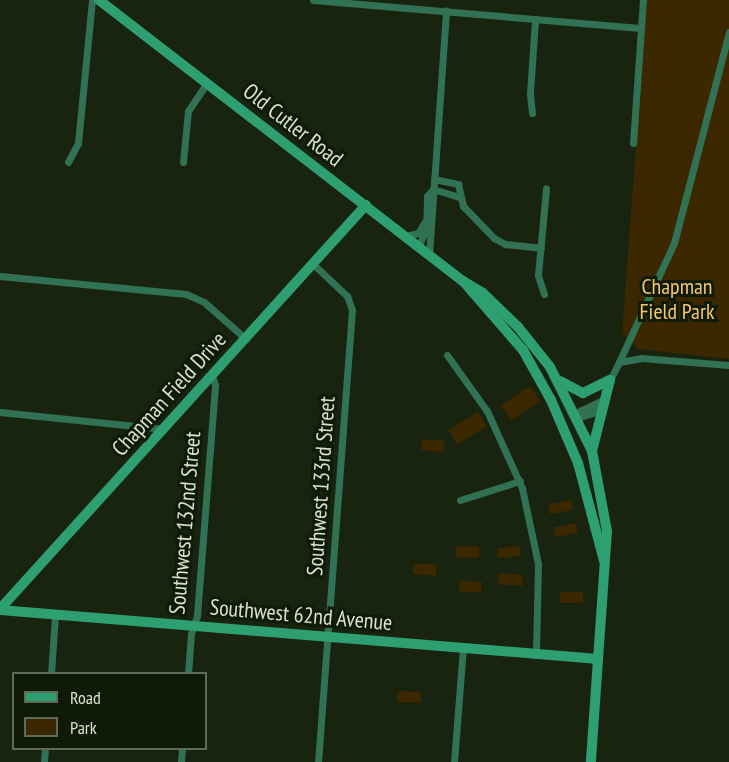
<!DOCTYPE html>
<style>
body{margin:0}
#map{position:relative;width:729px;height:762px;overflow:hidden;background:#182410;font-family:"PT Sans Narrow",sans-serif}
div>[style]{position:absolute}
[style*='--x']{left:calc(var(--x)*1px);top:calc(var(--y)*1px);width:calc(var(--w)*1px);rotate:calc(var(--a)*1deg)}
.green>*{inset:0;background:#3b2700;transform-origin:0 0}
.street>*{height:7px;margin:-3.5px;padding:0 3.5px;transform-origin:3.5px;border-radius:3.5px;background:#317154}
.secondary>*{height:10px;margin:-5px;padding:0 5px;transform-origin:5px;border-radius:5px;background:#2e9f71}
span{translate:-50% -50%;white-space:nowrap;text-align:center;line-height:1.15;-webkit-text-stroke:6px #0f1b07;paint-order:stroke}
.street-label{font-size:22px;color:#d8e1d3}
.park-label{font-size:22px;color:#f8c56f}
.legend{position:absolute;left:12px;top:672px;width:195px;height:78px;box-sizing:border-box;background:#0f1b07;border:2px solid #5f6a59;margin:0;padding:8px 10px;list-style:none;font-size:18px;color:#d8e1d3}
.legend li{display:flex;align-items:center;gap:12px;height:30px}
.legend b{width:30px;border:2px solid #5f6a59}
</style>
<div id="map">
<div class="green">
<div style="clip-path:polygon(647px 0,729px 0,729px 359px,638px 349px,622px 333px)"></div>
<div style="left:530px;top:386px;width:18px;height:35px;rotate:56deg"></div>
<div style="left:478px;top:412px;width:17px;height:35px;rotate:59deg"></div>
<div style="left:422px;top:439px;width:23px;height:11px;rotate:5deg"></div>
<div style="left:571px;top:500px;width:10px;height:23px;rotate:79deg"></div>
<div style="left:576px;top:523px;width:10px;height:23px;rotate:79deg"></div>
<div style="left:456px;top:546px;width:23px;height:11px;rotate:2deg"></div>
<div style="left:520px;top:546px;width:10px;height:23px;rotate:84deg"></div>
<div style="left:414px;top:563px;width:23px;height:11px;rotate:5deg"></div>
<div style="left:499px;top:573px;width:24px;height:11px;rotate:5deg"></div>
<div style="left:460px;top:580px;width:22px;height:11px;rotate:5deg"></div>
<div style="left:583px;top:592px;width:11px;height:23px;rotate:90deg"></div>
<div style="left:398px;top:691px;width:23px;height:11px;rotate:2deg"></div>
</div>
<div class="street">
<div style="--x:313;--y:0;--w:328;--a:4.9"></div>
<div style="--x:532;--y:113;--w:20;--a:-96"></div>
<div style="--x:530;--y:93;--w:74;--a:-86.1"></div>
<div style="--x:633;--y:143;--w:143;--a:-86"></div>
<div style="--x:68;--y:162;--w:21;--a:-62"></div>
<div style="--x:78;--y:143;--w:144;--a:-84.4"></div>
<div style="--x:183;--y:162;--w:51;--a:-84.4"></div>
<div style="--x:188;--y:111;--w:34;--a:-56"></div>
<div style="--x:434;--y:179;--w:25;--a:12"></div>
<div style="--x:458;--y:184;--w:23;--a:77"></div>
<div style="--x:463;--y:206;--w:45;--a:45.9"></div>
<div style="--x:494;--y:238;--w:13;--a:29"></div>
<div style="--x:505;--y:244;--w:36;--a:6"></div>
<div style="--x:433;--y:189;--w:28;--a:17"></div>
<div style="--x:405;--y:236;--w:13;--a:-13"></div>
<div style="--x:418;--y:233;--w:12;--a:-59"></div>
<div style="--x:418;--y:247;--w:20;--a:-66"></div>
<div style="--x:426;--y:229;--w:33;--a:-88"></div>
<div style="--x:427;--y:196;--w:9;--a:-49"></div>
<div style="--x:429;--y:255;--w:245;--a:-86"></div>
<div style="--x:313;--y:264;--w:47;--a:43.3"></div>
<div style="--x:347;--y:296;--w:15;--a:70"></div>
<div style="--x:352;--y:310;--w:453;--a:94.3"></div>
<div style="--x:0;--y:276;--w:187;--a:5.5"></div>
<div style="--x:186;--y:294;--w:20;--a:24"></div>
<div style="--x:204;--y:302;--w:56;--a:41.4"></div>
<div style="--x:544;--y:294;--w:20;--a:-108"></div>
<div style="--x:538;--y:275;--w:87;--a:-84.7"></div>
<div style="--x:447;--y:355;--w:69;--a:54.5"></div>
<div style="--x:487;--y:411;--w:85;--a:65.6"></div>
<div style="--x:522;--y:488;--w:78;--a:78.1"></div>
<div style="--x:538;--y:564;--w:91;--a:91.3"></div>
<div style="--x:619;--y:362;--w:131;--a:-65.2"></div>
<div style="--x:674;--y:243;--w:218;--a:-75.4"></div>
<div style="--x:609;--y:382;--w:22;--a:-63"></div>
<div style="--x:619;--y:362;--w:22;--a:-10"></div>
<div style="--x:641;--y:358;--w:88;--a:4.5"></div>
<div style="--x:0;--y:412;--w:165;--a:5.9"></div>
<div style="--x:577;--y:418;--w:16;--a:-18"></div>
<div style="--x:592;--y:413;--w:13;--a:-48"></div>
<div style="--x:577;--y:418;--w:8;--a:-67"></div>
<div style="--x:580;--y:411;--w:25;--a:-26"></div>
<div style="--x:460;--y:500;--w:63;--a:-17.6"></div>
<div style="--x:51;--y:674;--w:59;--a:-86.1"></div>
<div style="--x:188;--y:674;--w:40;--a:-85.7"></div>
<div style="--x:191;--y:634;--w:20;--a:-72"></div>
<div style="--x:197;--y:615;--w:231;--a:-85.5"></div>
<div style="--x:215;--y:385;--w:9;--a:-108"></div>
<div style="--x:44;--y:762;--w:14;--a:-86"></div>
<div style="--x:181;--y:762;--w:14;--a:-86"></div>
<div style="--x:454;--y:762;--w:114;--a:-85.5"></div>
</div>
<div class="secondary">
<div style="--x:99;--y:0;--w:460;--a:37.7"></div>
<div style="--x:463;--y:281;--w:23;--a:31"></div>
<div style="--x:483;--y:293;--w:49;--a:44.2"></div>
<div style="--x:518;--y:327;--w:51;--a:51.3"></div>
<div style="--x:550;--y:367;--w:94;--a:63.4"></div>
<div style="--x:592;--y:451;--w:81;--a:79.4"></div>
<div style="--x:607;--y:531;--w:232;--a:94"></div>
<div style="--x:463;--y:281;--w:91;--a:49"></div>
<div style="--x:523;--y:350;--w:57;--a:60.8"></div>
<div style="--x:551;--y:400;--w:69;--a:66.8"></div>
<div style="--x:578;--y:463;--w:101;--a:75.1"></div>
<div style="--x:560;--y:381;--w:26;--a:28"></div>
<div style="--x:583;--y:393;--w:30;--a:-26"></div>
<div style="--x:592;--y:451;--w:73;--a:-75.8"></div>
<div style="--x:0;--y:609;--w:545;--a:-47.83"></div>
<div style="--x:0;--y:610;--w:600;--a:4.68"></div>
</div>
<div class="street-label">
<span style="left:293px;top:125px;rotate:38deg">Old Cutler Road</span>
<span style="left:169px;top:394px;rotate:-48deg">Chapman Field Drive</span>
<span style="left:321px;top:486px;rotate:-86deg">Southwest 133rd Street</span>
<span style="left:185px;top:523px;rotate:-85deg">Southwest 132nd Street</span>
<span style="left:301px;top:615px;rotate:5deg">Southwest 62nd Avenue</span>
</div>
<div class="park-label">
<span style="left:677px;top:299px">Chapman<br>Field Park</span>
</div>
<ul class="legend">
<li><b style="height:8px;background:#2e9f71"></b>Road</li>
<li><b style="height:16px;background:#3b2700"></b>Park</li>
</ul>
</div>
